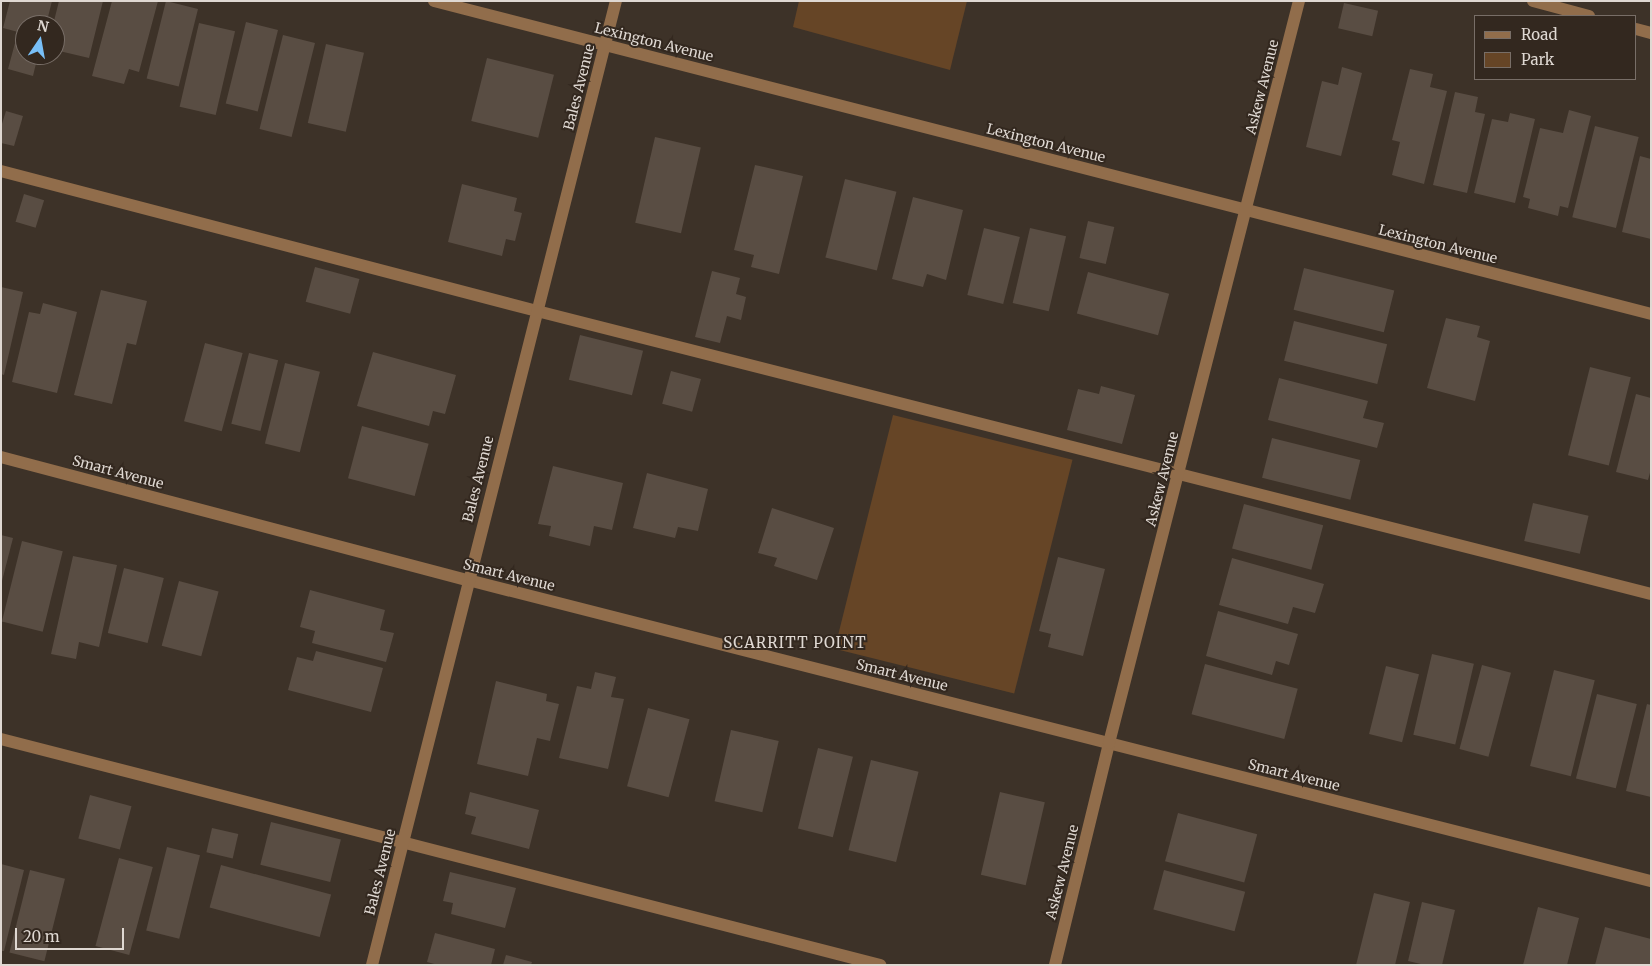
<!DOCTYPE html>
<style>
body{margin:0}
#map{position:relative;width:1652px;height:966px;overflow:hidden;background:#3d3228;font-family:Merriweather,serif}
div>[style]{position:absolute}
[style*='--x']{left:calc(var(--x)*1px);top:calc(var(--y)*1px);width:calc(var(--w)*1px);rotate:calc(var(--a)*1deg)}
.green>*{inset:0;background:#664526;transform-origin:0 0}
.building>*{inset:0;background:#594d43;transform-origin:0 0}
.minor>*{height:12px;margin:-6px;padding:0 6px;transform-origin:6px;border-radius:6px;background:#916d4b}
span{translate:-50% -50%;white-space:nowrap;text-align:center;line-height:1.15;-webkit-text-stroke:4px #33281f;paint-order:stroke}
.street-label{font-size:14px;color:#dfd8d2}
.neighbourhood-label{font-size:15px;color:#dfd8d2;letter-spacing:1px}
.frame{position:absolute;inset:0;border:2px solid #dfd8d2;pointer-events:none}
.legend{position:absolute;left:1474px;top:15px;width:162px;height:65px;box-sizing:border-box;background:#33281f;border:1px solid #786e67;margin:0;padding:6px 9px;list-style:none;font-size:15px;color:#dfd8d2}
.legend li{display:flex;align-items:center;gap:10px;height:25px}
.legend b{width:25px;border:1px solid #786e67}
.north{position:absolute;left:15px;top:15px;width:50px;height:50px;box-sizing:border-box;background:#33281f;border:1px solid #786e67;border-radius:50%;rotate:12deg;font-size:14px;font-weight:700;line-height:20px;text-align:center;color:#dfd8d2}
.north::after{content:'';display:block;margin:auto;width:18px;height:22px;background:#78bff7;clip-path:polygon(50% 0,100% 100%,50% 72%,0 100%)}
.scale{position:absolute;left:15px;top:928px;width:109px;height:22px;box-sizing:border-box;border:2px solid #dfd8d2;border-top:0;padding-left:6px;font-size:15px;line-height:18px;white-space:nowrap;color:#dfd8d2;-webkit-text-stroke:4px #33281f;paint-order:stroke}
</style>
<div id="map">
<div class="green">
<div style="clip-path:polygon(799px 1px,967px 1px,950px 70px,793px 27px)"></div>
<div style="left:893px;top:415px;width:185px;height:241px;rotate:14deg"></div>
</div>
<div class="building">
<div style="clip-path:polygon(10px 1px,52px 1px,46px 25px,25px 25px,25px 55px,38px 55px,33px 76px,8px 69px,18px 32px,3px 28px)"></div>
<div style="clip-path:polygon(59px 1px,103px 1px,89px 58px,55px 50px,55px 25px,53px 25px)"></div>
<div style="clip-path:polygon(112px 1px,158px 1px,139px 72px,129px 69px,124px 84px,92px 76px)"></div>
<div style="left:166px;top:1px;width:33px;height:80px;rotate:14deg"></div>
<div style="left:1344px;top:3px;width:35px;height:26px;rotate:13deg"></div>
<div style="left:246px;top:22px;width:33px;height:84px;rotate:14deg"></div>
<div style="left:199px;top:23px;width:37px;height:86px;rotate:13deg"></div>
<div style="left:283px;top:35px;width:33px;height:97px;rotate:14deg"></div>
<div style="left:326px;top:44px;width:39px;height:81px;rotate:13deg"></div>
<div style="left:487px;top:58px;width:69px;height:65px;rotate:14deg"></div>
<div style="clip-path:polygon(1342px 67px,1362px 73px,1341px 156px,1306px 147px,1322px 81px,1338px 85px)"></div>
<div style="clip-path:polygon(1410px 69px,1433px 74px,1430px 87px,1447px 91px,1424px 184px,1392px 175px,1400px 142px,1392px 140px)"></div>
<div style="clip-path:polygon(1455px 92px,1478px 97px,1475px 112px,1485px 114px,1467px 193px,1433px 185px)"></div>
<div style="clip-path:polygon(1569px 110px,1591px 116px,1568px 208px,1560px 206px,1558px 216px,1528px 208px,1530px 199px,1523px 197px,1540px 128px,1563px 133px)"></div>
<div style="clip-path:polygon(6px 111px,23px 116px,14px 146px,1px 143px,1px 127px)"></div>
<div style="clip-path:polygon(1510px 113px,1535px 119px,1515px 203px,1474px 193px,1492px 119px,1508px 122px)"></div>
<div style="left:1595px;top:126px;width:45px;height:94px;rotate:14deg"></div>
<div style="left:655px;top:137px;width:47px;height:88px;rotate:13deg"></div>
<div style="clip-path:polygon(1640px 156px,1651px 159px,1651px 239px,1622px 232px)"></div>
<div style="clip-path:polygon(755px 165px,803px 176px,779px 274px,751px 267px,754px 255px,734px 250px)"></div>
<div style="left:845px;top:179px;width:53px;height:81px;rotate:14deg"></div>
<div style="clip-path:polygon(462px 184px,517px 198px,514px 211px,522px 213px,515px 241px,506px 239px,502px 256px,448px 242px)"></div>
<div style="left:24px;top:194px;width:21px;height:29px;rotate:17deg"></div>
<div style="clip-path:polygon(913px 197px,963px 210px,946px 280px,927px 274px,923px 287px,892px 279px)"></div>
<div style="left:1088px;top:221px;width:27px;height:38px;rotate:13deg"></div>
<div style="left:984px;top:228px;width:37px;height:69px;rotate:14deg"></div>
<div style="left:1030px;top:228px;width:37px;height:77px;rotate:13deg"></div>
<div style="left:315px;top:267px;width:46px;height:36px;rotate:15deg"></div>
<div style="left:1304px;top:268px;width:93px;height:43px;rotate:14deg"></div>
<div style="clip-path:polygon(712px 271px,740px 278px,736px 294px,746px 297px,741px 320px,727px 316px,720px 343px,695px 337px)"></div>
<div style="left:1088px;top:272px;width:84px;height:43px;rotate:15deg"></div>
<div style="clip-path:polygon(1px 287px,23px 292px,4px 375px,1px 374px)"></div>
<div style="clip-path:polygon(101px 290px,147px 301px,136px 345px,127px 343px,112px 404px,74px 395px)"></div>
<div style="clip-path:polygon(43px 303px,77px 312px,57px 393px,12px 382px,29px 312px,40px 314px)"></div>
<div style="clip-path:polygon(1446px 318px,1480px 326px,1477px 337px,1490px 341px,1475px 401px,1427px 388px)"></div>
<div style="left:1294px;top:321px;width:96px;height:41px;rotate:14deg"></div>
<div style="left:580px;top:335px;width:65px;height:46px;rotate:14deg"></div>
<div style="left:205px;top:343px;width:39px;height:81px;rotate:15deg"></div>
<div style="clip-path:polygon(373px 352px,456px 375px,445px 414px,433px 411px,429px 426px,357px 406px)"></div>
<div style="left:249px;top:353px;width:30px;height:73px;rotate:14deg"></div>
<div style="left:285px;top:363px;width:36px;height:83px;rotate:14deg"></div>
<div style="left:1590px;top:367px;width:42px;height:91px;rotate:14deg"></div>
<div style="left:671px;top:371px;width:31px;height:34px;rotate:15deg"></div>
<div style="clip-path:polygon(1279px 378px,1368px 401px,1363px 418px,1384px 423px,1377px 448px,1268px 420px)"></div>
<div style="clip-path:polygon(1101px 386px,1135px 395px,1122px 444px,1067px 430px,1078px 389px,1099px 394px)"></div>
<div style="clip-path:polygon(1636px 394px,1651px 398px,1651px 469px,1648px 480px,1616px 472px)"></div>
<div style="left:362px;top:426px;width:69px;height:54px;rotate:15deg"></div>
<div style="left:1272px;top:438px;width:91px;height:41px;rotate:14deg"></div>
<div style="clip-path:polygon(553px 466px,623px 483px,612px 530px,594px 526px,590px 546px,549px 536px,551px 526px,538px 524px)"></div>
<div style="clip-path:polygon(647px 473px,708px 489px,698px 531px,678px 527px,675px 538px,633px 528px)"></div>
<div style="left:1533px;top:503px;width:57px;height:39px;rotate:13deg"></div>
<div style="left:1244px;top:504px;width:82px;height:46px;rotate:15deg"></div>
<div style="clip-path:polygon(772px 508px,834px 528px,817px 580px,774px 566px,777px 558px,758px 553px)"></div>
<div style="clip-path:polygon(1px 535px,13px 538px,2px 581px,1px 581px)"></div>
<div style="left:22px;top:541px;width:42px;height:83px;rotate:14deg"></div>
<div style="clip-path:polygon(73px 556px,117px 565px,99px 647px,79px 642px,76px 659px,51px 654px)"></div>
<div style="clip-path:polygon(1058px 557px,1105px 569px,1083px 656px,1048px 647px,1051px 634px,1039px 631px)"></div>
<div style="clip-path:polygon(1232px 558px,1324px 584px,1315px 613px,1293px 607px,1288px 624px,1219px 605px)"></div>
<div style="left:124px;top:568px;width:41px;height:67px;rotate:14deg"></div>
<div style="left:179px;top:581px;width:41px;height:67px;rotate:15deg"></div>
<div style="clip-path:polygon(310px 590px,385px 610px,380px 630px,394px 633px,386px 662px,312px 643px,315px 631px,300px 627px)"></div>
<div style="clip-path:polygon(1218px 611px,1298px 634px,1289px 665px,1276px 661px,1272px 675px,1206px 656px)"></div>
<div style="clip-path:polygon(316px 651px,383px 668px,371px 712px,288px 690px,297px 657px,313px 661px)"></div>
<div style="left:1432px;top:654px;width:43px;height:83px;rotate:13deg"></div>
<div style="left:1205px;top:664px;width:96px;height:52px;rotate:15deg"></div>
<div style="left:1482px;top:665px;width:30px;height:87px;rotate:15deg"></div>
<div style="left:1386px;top:666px;width:34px;height:70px;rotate:14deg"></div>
<div style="left:1554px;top:670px;width:42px;height:99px;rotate:14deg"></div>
<div style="clip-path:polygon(595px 672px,616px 677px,611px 697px,624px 699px,608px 769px,559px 758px,577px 686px,591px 689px)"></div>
<div style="clip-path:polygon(496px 681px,547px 694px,546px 701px,559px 704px,550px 741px,537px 738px,528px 776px,477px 764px)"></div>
<div style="left:1597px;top:694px;width:41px;height:87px;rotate:14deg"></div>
<div style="clip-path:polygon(1647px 704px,1651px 705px,1651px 797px,1626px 791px)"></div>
<div style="left:648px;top:708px;width:43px;height:81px;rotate:15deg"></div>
<div style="left:731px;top:730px;width:49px;height:73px;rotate:13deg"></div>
<div style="left:818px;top:748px;width:36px;height:83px;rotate:14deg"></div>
<div style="left:871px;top:760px;width:49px;height:93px;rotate:14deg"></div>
<div style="clip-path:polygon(470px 792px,539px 810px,529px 849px,471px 834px,476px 817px,465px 814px)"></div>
<div style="left:1000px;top:792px;width:46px;height:85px;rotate:13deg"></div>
<div style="left:90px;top:795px;width:43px;height:45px;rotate:15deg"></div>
<div style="left:1178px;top:813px;width:82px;height:50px;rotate:15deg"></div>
<div style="left:271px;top:822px;width:72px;height:44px;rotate:14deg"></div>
<div style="left:212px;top:828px;width:27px;height:25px;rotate:13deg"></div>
<div style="left:167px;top:847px;width:34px;height:86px;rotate:14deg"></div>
<div style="left:119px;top:858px;width:35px;height:91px;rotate:15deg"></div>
<div style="clip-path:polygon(1px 864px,24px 870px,4px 951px,1px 951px)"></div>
<div style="left:221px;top:865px;width:114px;height:44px;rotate:15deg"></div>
<div style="left:30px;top:870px;width:36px;height:85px;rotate:14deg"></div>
<div style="left:1164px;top:870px;width:84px;height:41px;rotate:15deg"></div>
<div style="clip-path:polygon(450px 872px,516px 888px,505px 928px,451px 914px,453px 903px,443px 901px)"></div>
<div style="clip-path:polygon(1374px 893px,1410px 902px,1395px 965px,1356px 965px)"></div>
<div style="clip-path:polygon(1422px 902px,1455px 910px,1442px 965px,1425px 965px,1408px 961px)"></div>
<div style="clip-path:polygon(1538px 907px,1579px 918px,1567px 965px,1523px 965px)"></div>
<div style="clip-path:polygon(1605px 927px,1651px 939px,1651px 965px,1595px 965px)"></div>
<div style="clip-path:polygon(435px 933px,495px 949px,491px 965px,438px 965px,427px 962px)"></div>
<div style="clip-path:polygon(506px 955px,532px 962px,531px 965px,503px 965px)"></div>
</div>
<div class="minor">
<div style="--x:434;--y:1;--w:1257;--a:14.42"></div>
<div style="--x:1533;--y:1;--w:58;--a:15"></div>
<div style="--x:1636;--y:29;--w:16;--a:15"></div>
<div style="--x:1;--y:171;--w:554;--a:14.64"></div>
<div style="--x:537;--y:311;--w:1149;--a:14.25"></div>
<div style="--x:1;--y:457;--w:483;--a:14.8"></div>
<div style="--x:468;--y:580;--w:1221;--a:14.28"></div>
<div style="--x:1;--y:739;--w:908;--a:14.42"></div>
<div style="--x:372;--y:965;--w:994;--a:-75.8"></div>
<div style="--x:1055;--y:965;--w:228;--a:-76.3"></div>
<div style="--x:1109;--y:743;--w:766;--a:-75.64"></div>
</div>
<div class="street-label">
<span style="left:654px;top:42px;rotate:14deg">Lexington Avenue</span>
<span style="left:579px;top:87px;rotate:-76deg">Bales Avenue</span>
<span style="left:1262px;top:87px;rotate:-76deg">Askew Avenue</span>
<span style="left:1046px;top:143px;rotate:14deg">Lexington Avenue</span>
<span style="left:1438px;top:244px;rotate:14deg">Lexington Avenue</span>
<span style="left:118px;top:472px;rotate:15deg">Smart Avenue</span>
<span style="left:478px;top:479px;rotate:-76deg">Bales Avenue</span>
<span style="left:1162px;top:479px;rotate:-76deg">Askew Avenue</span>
<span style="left:509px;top:575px;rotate:14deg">Smart Avenue</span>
<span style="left:902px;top:675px;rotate:14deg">Smart Avenue</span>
<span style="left:1294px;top:775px;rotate:14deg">Smart Avenue</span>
<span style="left:380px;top:872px;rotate:-76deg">Bales Avenue</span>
<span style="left:1062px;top:872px;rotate:-76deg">Askew Avenue</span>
</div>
<div class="neighbourhood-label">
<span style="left:795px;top:643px">SCARRITT POINT</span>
</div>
<div class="frame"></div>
<ul class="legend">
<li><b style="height:6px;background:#916d4b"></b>Road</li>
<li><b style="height:14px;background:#664526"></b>Park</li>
</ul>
<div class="north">N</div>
<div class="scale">20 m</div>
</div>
